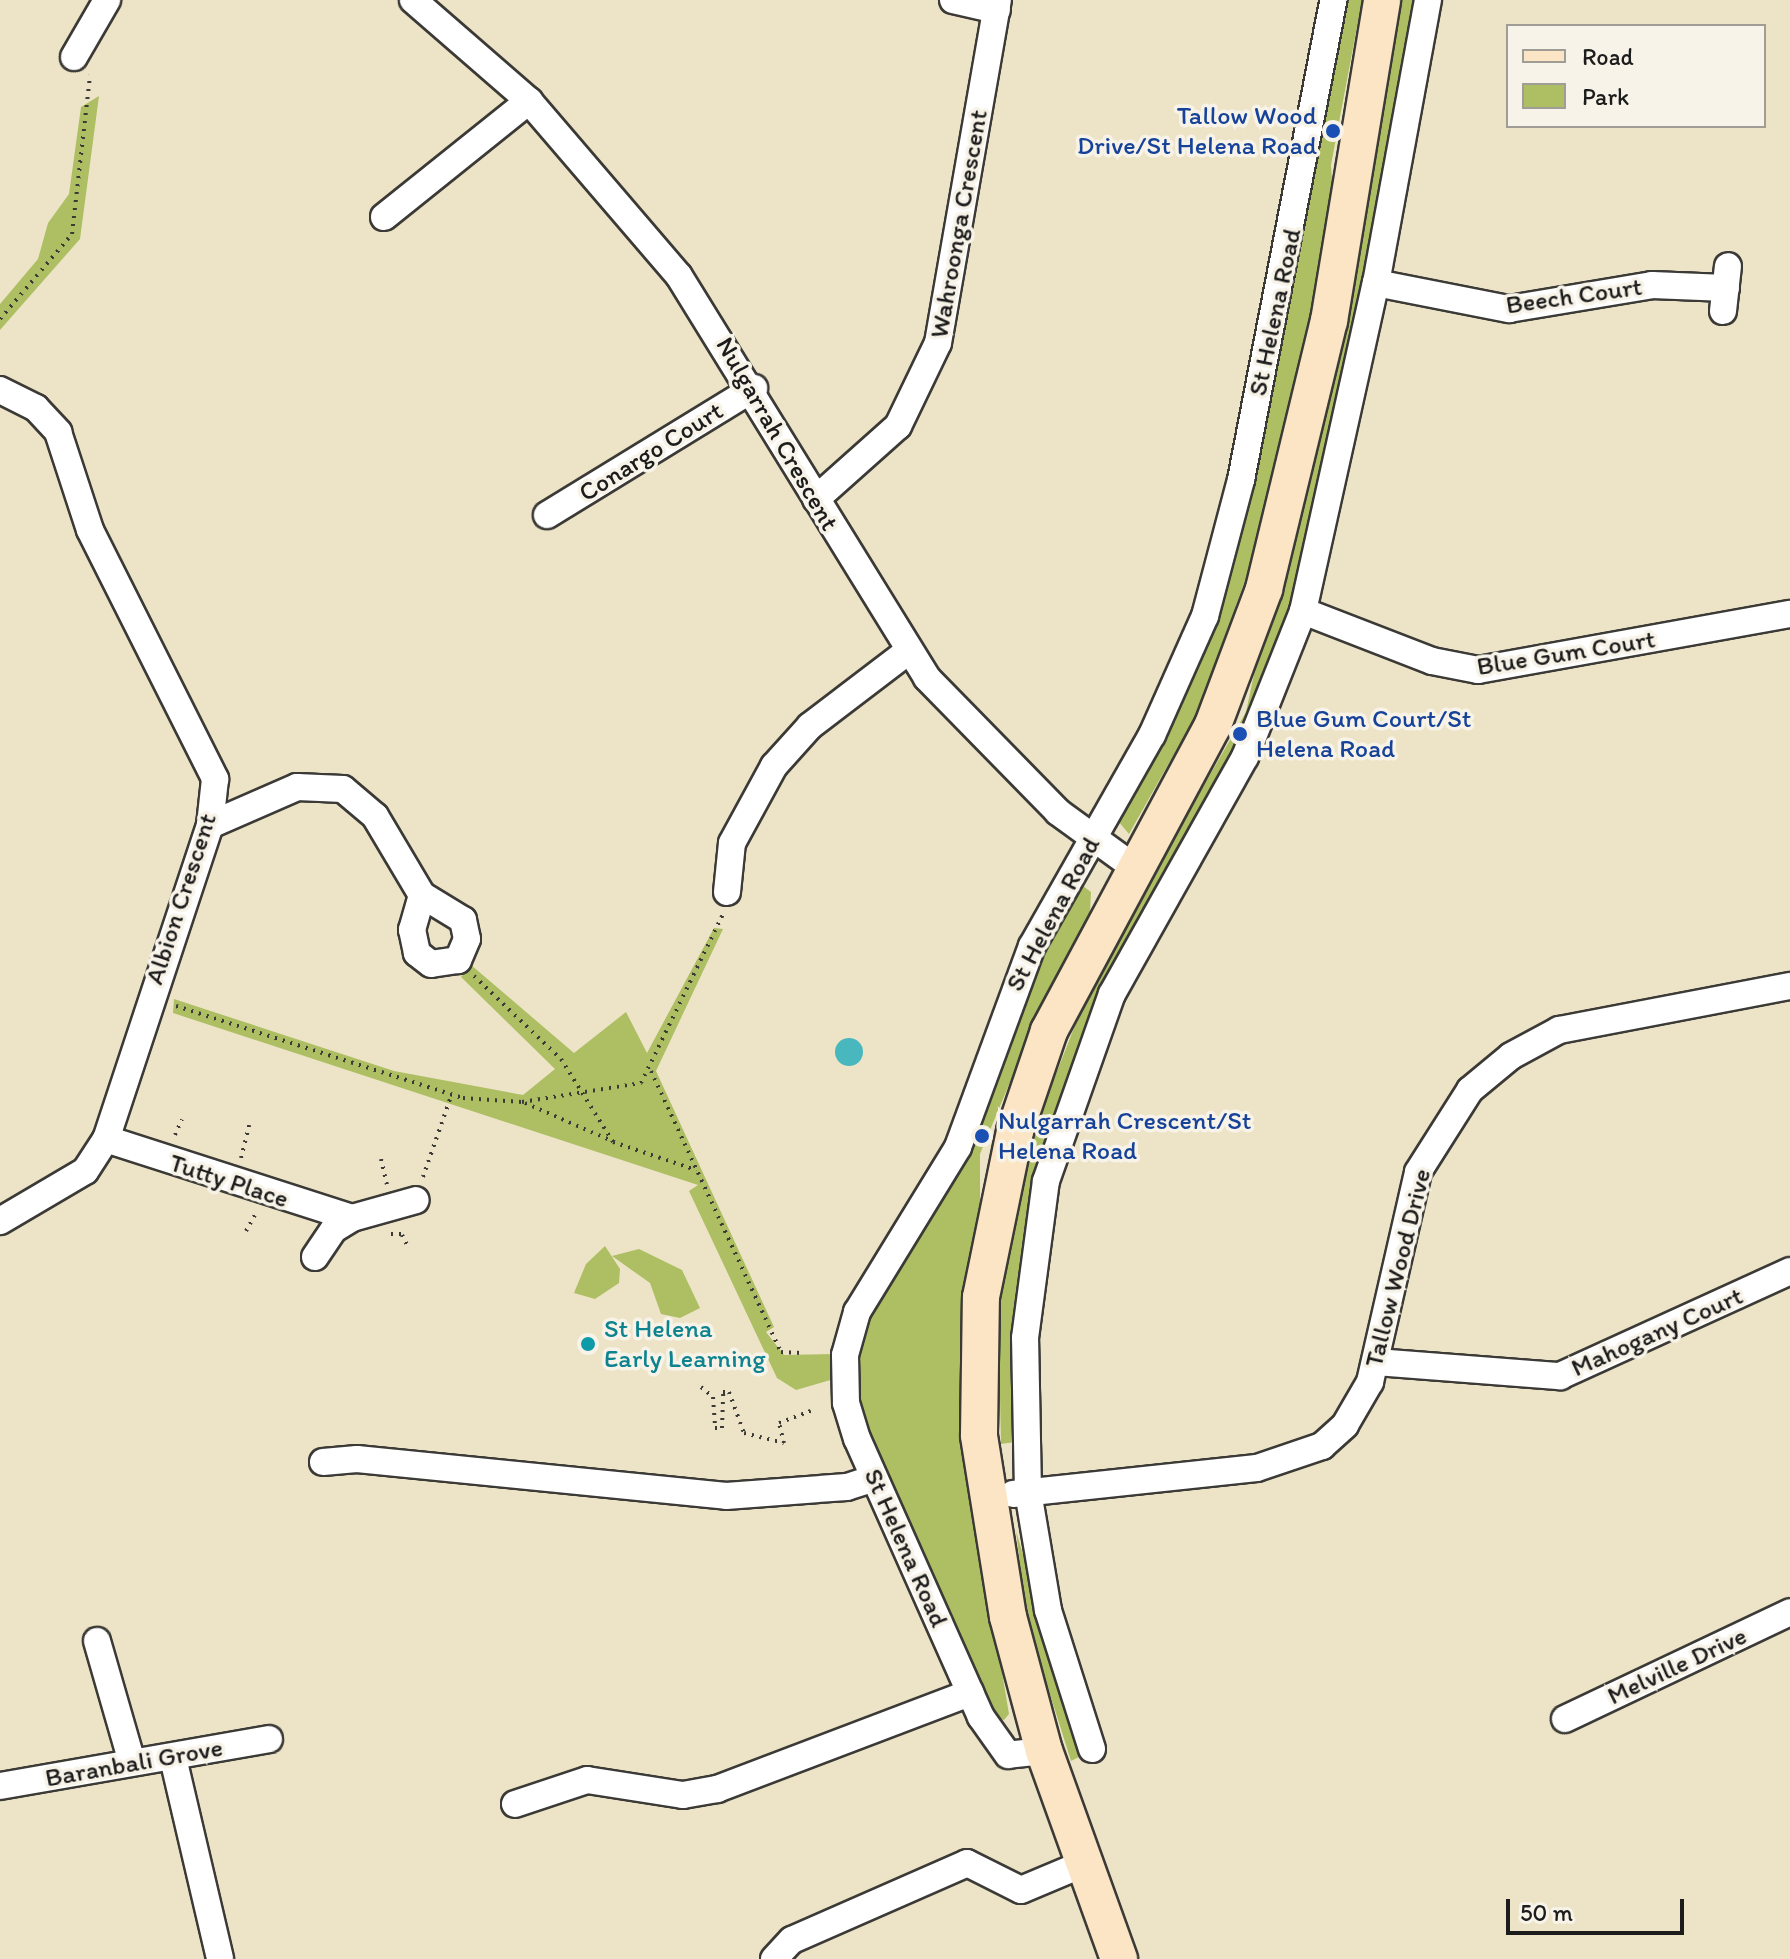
<!DOCTYPE html>
<style>
body{margin:0}
#map{position:relative;width:1790px;height:1959px;overflow:hidden;background:#ede4c7;font-family:Itim,sans-serif}
div>[style]{position:absolute}
[style*='--x']{left:calc(var(--x)*1px);top:calc(var(--y)*1px);width:calc(var(--w)*1px);rotate:calc(var(--a)*1deg)}
.green>*{inset:0;background:#adbf62}
.water>*{inset:0;background:#48b8be}
.round{border-radius:50%}
.path>*{height:4px;margin-top:-2px;transform-origin:0;background:repeating-linear-gradient(90deg,#3b3a36 0 2px,transparent 0 8px)}
.roads{filter:drop-shadow(2px 0 #3b3a36) drop-shadow(-2px 0 #3b3a36) drop-shadow(0 2px #3b3a36) drop-shadow(0 -2px #3b3a36)}
.minor>*{height:26px;margin:-13px;padding:0 13px;transform-origin:13px;border-radius:13px;background:#fff}
.secondary>*{height:36px;margin:-18px;padding:0 18px;transform-origin:18px;border-radius:18px;background:#fce5c4}
.dots>*{width:22px;height:22px;translate:-50% -50%;box-sizing:border-box;border:4px solid #f7f3e8;border-radius:50%}
span{translate:-50% -50%;white-space:nowrap;text-align:center;line-height:1.15;-webkit-text-stroke:7px #f7f3e8;paint-order:stroke}
.transit-label{font-size:26px;color:#164399}
.right{translate:-100% -50%;text-align:right}
.left{translate:0 -50%;text-align:left}
.street-label{font-size:26px;color:#1c1c1c}
.culture-label{font-size:26px;color:#0d838f}
.legend{position:absolute;left:1506px;top:24px;width:260px;height:104px;box-sizing:border-box;background:#f7f3e8;border:2px solid #9f9d96;margin:0;padding:10px 14px;list-style:none;font-size:24px;color:#1c1c1c}
.legend li{display:flex;align-items:center;gap:16px;height:40px}
.legend b{width:40px;border:2px solid #9f9d96}
.scale{position:absolute;left:1506px;top:1899px;width:178px;height:36px;box-sizing:border-box;border:4px solid #1c1c1c;border-top:0;padding-left:10px;font-size:24px;line-height:28px;white-space:nowrap;color:#1c1c1c;-webkit-text-stroke:6px #f7f3e8;paint-order:stroke}
</style>
<div id="map">
<div class="green">
<div style="clip-path:polygon(1344px 0,1362px 0,1331px 165px,1334px 209px,1274px 501px,1196px 715px,1129px 834px,1118px 821px,1153px 755px,1266px 405px)"></div>
<div style="clip-path:polygon(1397px 0,1416px 0,1376px 228px,1286px 628px,1243px 739px,1117px 960px,1062px 1092px,1022px 1256px,1015px 1442px,1001px 1444px,998px 1303px,1027px 1148px,1094px 977px,1246px 712px)"></div>
<div style="clip-path:polygon(99px 96px,80px 239px,0 330px,0 304px,38px 259px,48px 223px,69px 194px,81px 107px)"></div>
<div style="clip-path:polygon(1079px 883px,1091px 892px,1090px 913px,1048px 991px,980px 1154px,980px 1212px,963px 1311px,963px 1442px,1009px 1714px,1004px 1720px,993px 1716px,888px 1486px,855px 1394px,858px 1340px)"></div>
<div style="clip-path:polygon(714px 928px,723px 929px,656px 1071px,774px 1327px,766px 1332px,784px 1355px,834px 1354px,834px 1379px,796px 1390px,777px 1378px,689px 1191px,698px 1185px,173px 1013px,174px 999px,394px 1071px,523px 1095px,555px 1069px,461px 977px,471px 965px,574px 1053px,626px 1012px,647px 1053px)"></div>
<div style="clip-path:polygon(605px 1246px,620px 1269px,619px 1283px,595px 1299px,574px 1293px,586px 1264px)"></div>
<div style="clip-path:polygon(639px 1249px,682px 1270px,700px 1308px,680px 1318px,661px 1314px,650px 1283px,612px 1256px)"></div>
<div style="clip-path:polygon(1016px 1531px,1083px 1755px,1071px 1761px,1027px 1621px)"></div>
</div>
<div class="water">
<div class="round" style="left:835px;top:1038px;width:28px;height:28px"></div>
</div>
<div class="path">
<div style="--x:0;--y:319;--w:111;--a:-49.7"></div>
<div style="--x:72;--y:234;--w:160;--a:-83.5"></div>
<div style="--x:474;--y:976;--w:120;--a:43.7"></div>
<div style="--x:561;--y:1059;--w:98;--a:57.9"></div>
<div style="--x:613;--y:1142;--w:88;--a:18.6"></div>
<div style="--x:176;--y:1006;--w:301;--a:17.8"></div>
<div style="--x:463;--y:1098;--w:59;--a:3.9"></div>
<div style="--x:522;--y:1102;--w:121;--a:-9.1"></div>
<div style="--x:641;--y:1083;--w:188;--a:-64.1"></div>
<div style="--x:651;--y:1071;--w:310;--a:65.2"></div>
<div style="--x:781;--y:1352;--w:21;--a:3"></div>
<div style="--x:525;--y:1103;--w:95;--a:23.6"></div>
<div style="--x:175;--y:1135;--w:17;--a:-66"></div>
<div style="--x:241;--y:1158;--w:34;--a:-76"></div>
<div style="--x:381;--y:1159;--w:26;--a:77"></div>
<div style="--x:423;--y:1177;--w:86;--a:-70.9"></div>
<div style="--x:246;--y:1231;--w:21;--a:-61"></div>
<div style="--x:391;--y:1234;--w:14;--a:0"></div>
<div style="--x:402;--y:1235;--w:13;--a:63"></div>
<div style="--x:701;--y:1387;--w:16;--a:40"></div>
<div style="--x:713;--y:1397;--w:31;--a:86"></div>
<div style="--x:715;--y:1428;--w:7;--a:0"></div>
<div style="--x:722;--y:1428;--w:36;--a:-88"></div>
<div style="--x:723;--y:1392;--w:6;--a:0"></div>
<div style="--x:729;--y:1392;--w:44;--a:69.9"></div>
<div style="--x:744;--y:1433;--w:41;--a:14"></div>
<div style="--x:784;--y:1443;--w:21;--a:-104"></div>
<div style="--x:779;--y:1423;--w:34;--a:-21"></div>
</div>
<div class="roads">
<div class="minor">
<div style="--x:413;--y:0;--w:154;--a:41"></div>
<div style="--x:529;--y:101;--w:230;--a:49.4"></div>
<div style="--x:679;--y:276;--w:472;--a:58.3"></div>
<div style="--x:927;--y:678;--w:187;--a:45.6"></div>
<div style="--x:1058;--y:812;--w:95;--a:36"></div>
<div style="--x:953;--y:0;--w:45;--a:12.8"></div>
<div style="--x:74;--y:57;--w:66;--a:-59.9"></div>
<div style="--x:384;--y:217;--w:186;--a:-38.7"></div>
<div style="--x:1376;--y:283;--w:136;--a:11.1"></div>
<div style="--x:1509;--y:309;--w:145;--a:-9.5"></div>
<div style="--x:1652;--y:285;--w:74;--a:2.3"></div>
<div style="--x:1723;--y:311;--w:45;--a:-83.7"></div>
<div style="--x:0;--y:390;--w:40;--a:26.6"></div>
<div style="--x:36;--y:408;--w:33;--a:47"></div>
<div style="--x:58;--y:432;--w:103;--a:71.9"></div>
<div style="--x:90;--y:530;--w:279;--a:63.3"></div>
<div style="--x:215;--y:779;--w:46;--a:96.2"></div>
<div style="--x:210;--y:825;--w:331;--a:108.3"></div>
<div style="--x:106;--y:1139;--w:38;--a:123"></div>
<div style="--x:85;--y:1171;--w:99;--a:149.5"></div>
<div style="--x:816;--y:499;--w:110;--a:-41.7"></div>
<div style="--x:898;--y:426;--w:92;--a:-64.3"></div>
<div style="--x:938;--y:343;--w:348;--a:-80.1"></div>
<div style="--x:547;--y:515;--w:243;--a:-31.5"></div>
<div style="--x:1303;--y:611;--w:138;--a:21.2"></div>
<div style="--x:1432;--y:661;--w:47;--a:11.1"></div>
<div style="--x:1478;--y:670;--w:317;--a:-10.2"></div>
<div style="--x:210;--y:825;--w:95;--a:-23.6"></div>
<div style="--x:297;--y:787;--w:46;--a:2.5"></div>
<div style="--x:343;--y:789;--w:42;--a:40.2"></div>
<div style="--x:375;--y:816;--w:92;--a:59.3"></div>
<div style="--x:727;--y:892;--w:49;--a:-84.2"></div>
<div style="--x:732;--y:843;--w:88;--a:-61.4"></div>
<div style="--x:774;--y:766;--w:54;--a:-48"></div>
<div style="--x:810;--y:726;--w:122;--a:-37.3"></div>
<div style="--x:422;--y:895;--w:48;--a:31.4"></div>
<div style="--x:463;--y:920;--w:19;--a:78"></div>
<div style="--x:467;--y:939;--w:23;--a:113"></div>
<div style="--x:458;--y:960;--w:27;--a:172"></div>
<div style="--x:431;--y:964;--w:18;--a:-142"></div>
<div style="--x:417;--y:953;--w:24;--a:-102"></div>
<div style="--x:412;--y:930;--w:36;--a:-74"></div>
<div style="--x:106;--y:1139;--w:258;--a:17.8"></div>
<div style="--x:315;--y:1257;--w:34;--a:-56"></div>
<div style="--x:334;--y:1229;--w:21;--a:-31"></div>
<div style="--x:352;--y:1218;--w:66;--a:-15.7"></div>
<div style="--x:1376;--y:1362;--w:185;--a:4.4"></div>
<div style="--x:1560;--y:1376;--w:253;--a:-24.5"></div>
<div style="--x:323;--y:1462;--w:34;--a:-5"></div>
<div style="--x:357;--y:1459;--w:371;--a:5.7"></div>
<div style="--x:726;--y:1496;--w:121;--a:-4.3"></div>
<div style="--x:847;--y:1487;--w:28;--a:-18"></div>
<div style="--x:1013;--y:1494;--w:245;--a:-6.1"></div>
<div style="--x:1257;--y:1468;--w:69;--a:-18.7"></div>
<div style="--x:1322;--y:1446;--w:31;--a:-42"></div>
<div style="--x:1345;--y:1425;--w:50;--a:-59.8"></div>
<div style="--x:1370;--y:1382;--w:215;--a:-77.1"></div>
<div style="--x:1418;--y:1172;--w:97;--a:-57.6"></div>
<div style="--x:1470;--y:1090;--w:53;--a:-39.7"></div>
<div style="--x:1511;--y:1056;--w:55;--a:-28.4"></div>
<div style="--x:1559;--y:1030;--w:235;--a:-10.8"></div>
<div style="--x:97;--y:1641;--w:126;--a:73.9"></div>
<div style="--x:1565;--y:1719;--w:249;--a:-25.4"></div>
<div style="--x:1092;--y:1749;--w:146;--a:-107.6"></div>
<div style="--x:1048;--y:1610;--w:120;--a:-99.6"></div>
<div style="--x:1028;--y:1492;--w:154;--a:-91.1"></div>
<div style="--x:1025;--y:1338;--w:158;--a:-82.4"></div>
<div style="--x:1046;--y:1181;--w:198;--a:-70.6"></div>
<div style="--x:1112;--y:994;--w:272;--a:-60.7"></div>
<div style="--x:1245;--y:757;--w:157;--a:-68.3"></div>
<div style="--x:1303;--y:611;--w:336;--a:-77.5"></div>
<div style="--x:1376;--y:283;--w:288;--a:-79.6"></div>
<div style="--x:1044;--y:1751;--w:36;--a:174"></div>
<div style="--x:1008;--y:1755;--w:47;--a:-125.4"></div>
<div style="--x:981;--y:1717;--w:304;--a:-114"></div>
<div style="--x:857;--y:1439;--w:38;--a:-107"></div>
<div style="--x:846;--y:1403;--w:48;--a:-91.2"></div>
<div style="--x:845;--y:1355;--w:45;--a:-74.4"></div>
<div style="--x:857;--y:1312;--w:193;--a:-58.5"></div>
<div style="--x:958;--y:1147;--w:214;--a:-69.8"></div>
<div style="--x:1032;--y:946;--w:243;--a:-60.4"></div>
<div style="--x:1152;--y:735;--w:130;--a:-66"></div>
<div style="--x:1205;--y:616;--w:141;--a:-75.2"></div>
<div style="--x:1241;--y:480;--w:489;--a:-79.1"></div>
<div style="--x:173;--y:1758;--w:206;--a:76.8"></div>
<div style="--x:0;--y:1786;--w:273;--a:-9.9"></div>
<div style="--x:515;--y:1804;--w:76;--a:-18.4"></div>
<div style="--x:587;--y:1780;--w:97;--a:8.9"></div>
<div style="--x:683;--y:1795;--w:35;--a:-10"></div>
<div style="--x:717;--y:1789;--w:271;--a:-20.8"></div>
<div style="--x:774;--y:1959;--w:26;--a:-47"></div>
<div style="--x:792;--y:1940;--w:191;--a:-23.7"></div>
<div style="--x:967;--y:1863;--w:60;--a:26.6"></div>
<div style="--x:1021;--y:1890;--w:67;--a:-22.8"></div>
</div>
<div class="secondary">
<div style="--x:1119;--y:1959;--w:221;--a:-109.8"></div>
<div style="--x:1044;--y:1751;--w:139;--a:-105"></div>
<div style="--x:1008;--y:1617;--w:184;--a:-99.1"></div>
<div style="--x:979;--y:1435;--w:138;--a:-89.2"></div>
<div style="--x:981;--y:1297;--w:169;--a:-78.4"></div>
<div style="--x:1015;--y:1131;--w:106;--a:-71.2"></div>
<div style="--x:1049;--y:1031;--w:347;--a:-61.8"></div>
<div style="--x:1213;--y:725;--w:145;--a:-69.4"></div>
<div style="--x:1264;--y:589;--w:276;--a:-76.4"></div>
<div style="--x:1329;--y:321;--w:325;--a:-80.6"></div>
</div>
</div>
<div class="dots">
<div style="left:1333px;top:131px;background:#1a4fb4"></div>
<div style="left:1240px;top:734px;background:#1a4fb4"></div>
<div style="left:982px;top:1136px;background:#1a4fb4"></div>
<div style="left:588px;top:1344px;background:#0f9aa8"></div>
</div>
<div class="transit-label">
<span class="right" style="left:1317px;top:131px">Tallow Wood<br>Drive/St Helena Road</span>
<span class="left" style="left:1256px;top:734px">Blue Gum Court/St<br>Helena Road</span>
<span class="left" style="left:998px;top:1136px">Nulgarrah Crescent/St<br>Helena Road</span>
</div>
<div class="street-label">
<span style="left:959px;top:224px;rotate:-80deg">Wahroonga Crescent</span>
<span style="left:1574px;top:296px;rotate:-8deg">Beech Court</span>
<span style="left:1275px;top:312px;rotate:-78deg">St Helena Road</span>
<span style="left:777px;top:434px;rotate:60deg">Nulgarrah Crescent</span>
<span style="left:651px;top:452px;rotate:-32deg">Conargo Court</span>
<span style="left:1566px;top:653px;rotate:-9deg">Blue Gum Court</span>
<span style="left:181px;top:899px;rotate:-72deg">Albion Crescent</span>
<span style="left:1053px;top:914px;rotate:-62deg">St Helena Road</span>
<span style="left:229px;top:1181px;rotate:18deg">Tutty Place</span>
<span style="left:1398px;top:1268px;rotate:-76deg">Tallow Wood Drive</span>
<span style="left:1657px;top:1332px;rotate:-24deg">Mahogany Court</span>
<span style="left:906px;top:1548px;rotate:66deg">St Helena Road</span>
<span style="left:1677px;top:1666px;rotate:-25deg">Melville Drive</span>
<span style="left:134px;top:1763px;rotate:-10deg">Baranbali Grove</span>
</div>
<div class="culture-label">
<span class="left" style="left:604px;top:1344px">St Helena<br>Early Learning</span>
</div>
<ul class="legend">
<li><b style="height:10px;background:#fce5c4"></b>Road</li>
<li><b style="height:22px;background:#adbf62"></b>Park</li>
</ul>
<div class="scale">50 m</div>
</div>
